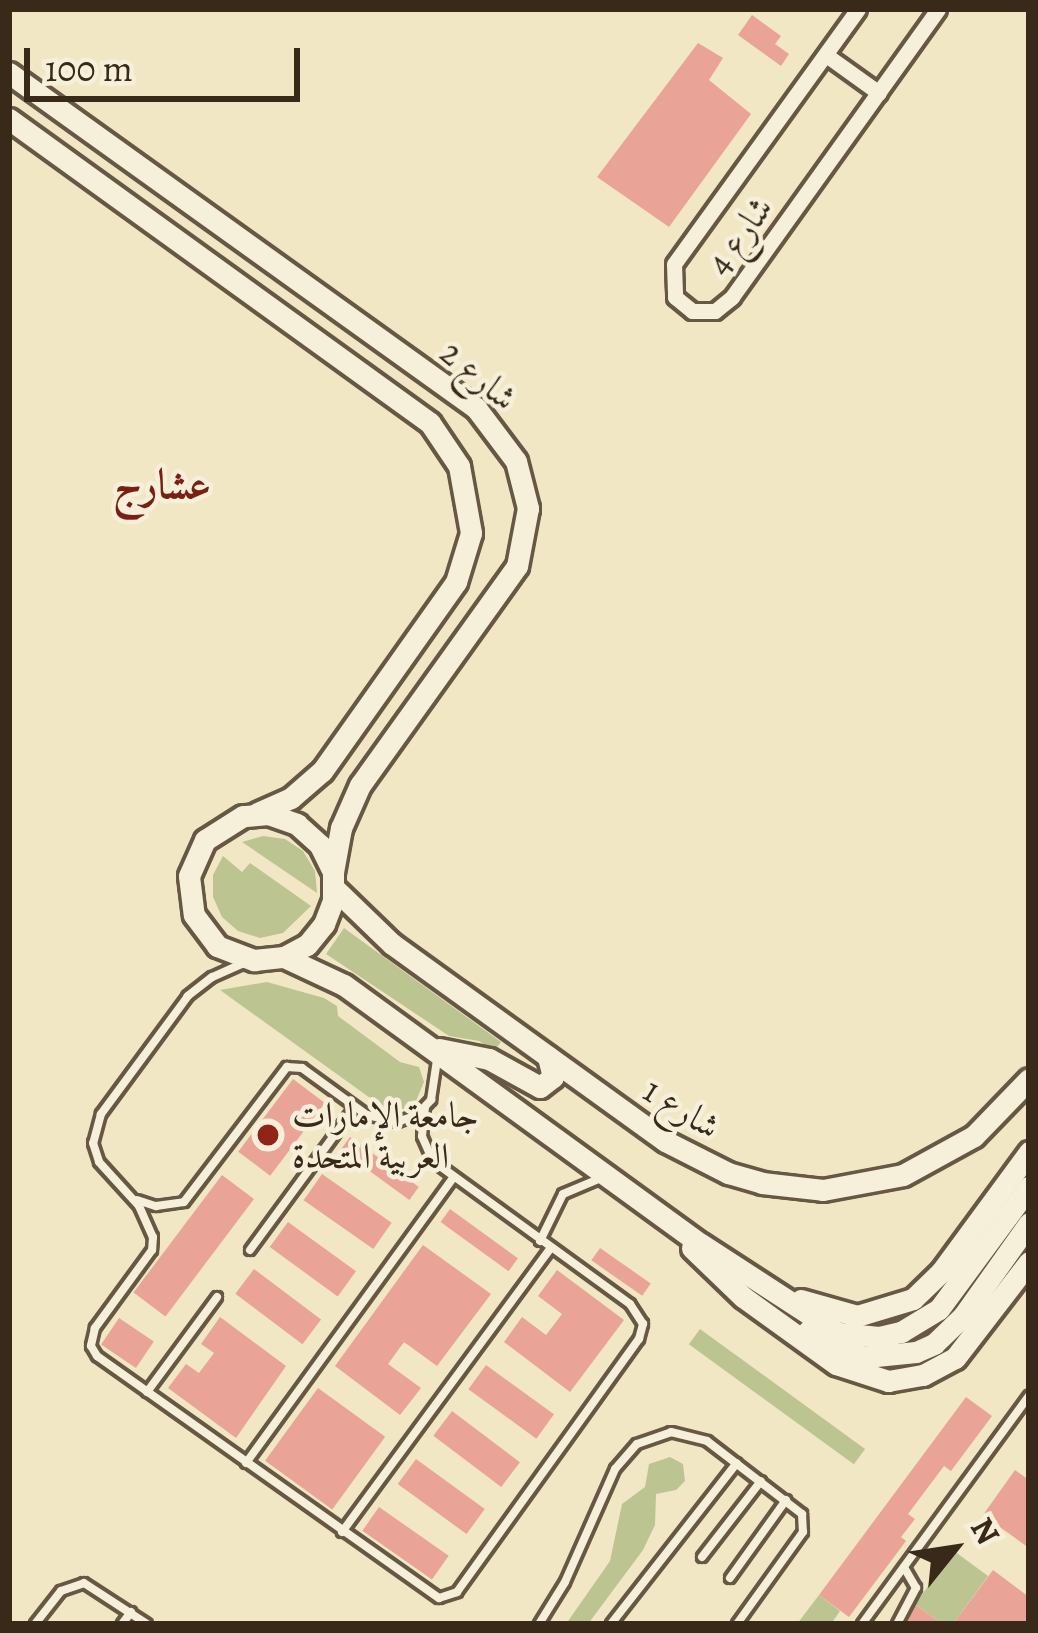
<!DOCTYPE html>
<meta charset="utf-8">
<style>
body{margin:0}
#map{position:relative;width:1038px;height:1633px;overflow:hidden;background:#f1e7c4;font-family:Alegreya,Amiri,serif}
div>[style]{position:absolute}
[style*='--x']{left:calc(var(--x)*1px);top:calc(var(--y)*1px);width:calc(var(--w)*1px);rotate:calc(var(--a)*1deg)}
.green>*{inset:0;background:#bcc592;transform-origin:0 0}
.building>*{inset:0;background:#e9a397;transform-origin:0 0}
.roads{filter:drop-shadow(3px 0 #675844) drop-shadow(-3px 0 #675844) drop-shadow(0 3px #675844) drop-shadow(0 -3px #675844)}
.lane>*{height:8px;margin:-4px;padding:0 4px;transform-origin:4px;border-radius:4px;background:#f6efd9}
.street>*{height:15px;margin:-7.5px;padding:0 7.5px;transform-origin:7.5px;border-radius:7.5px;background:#f6efd9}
.secondary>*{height:21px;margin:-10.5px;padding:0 10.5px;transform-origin:10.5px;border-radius:10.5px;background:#f6efd9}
.dots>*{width:33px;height:33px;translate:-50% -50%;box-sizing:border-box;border:6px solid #f6efd9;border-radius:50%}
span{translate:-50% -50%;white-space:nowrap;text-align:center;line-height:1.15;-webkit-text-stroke:9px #f6efd9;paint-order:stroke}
.street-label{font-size:36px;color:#392919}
.poi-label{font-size:36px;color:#392919}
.left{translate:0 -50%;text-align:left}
.quarter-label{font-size:42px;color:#7a1f14;font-weight:700}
.frame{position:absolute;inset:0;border:12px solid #392919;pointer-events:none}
.north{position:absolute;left:894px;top:1489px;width:120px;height:120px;-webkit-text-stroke:9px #f6efd9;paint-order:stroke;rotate:60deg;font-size:33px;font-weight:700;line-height:48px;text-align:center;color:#392919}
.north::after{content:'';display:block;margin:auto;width:42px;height:54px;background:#392919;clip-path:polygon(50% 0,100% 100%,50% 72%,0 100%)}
.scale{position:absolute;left:24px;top:48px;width:276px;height:54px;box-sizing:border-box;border:6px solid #392919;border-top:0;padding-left:15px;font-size:36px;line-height:42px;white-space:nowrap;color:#392919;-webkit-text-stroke:9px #f6efd9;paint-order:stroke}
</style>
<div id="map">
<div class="green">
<div style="clip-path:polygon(263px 836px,285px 839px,303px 851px,315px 871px,317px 893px,242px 842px)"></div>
<div style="clip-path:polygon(223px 856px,242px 872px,250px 863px,311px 906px,283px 933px,260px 938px,238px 931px,222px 917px,213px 897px,213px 875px)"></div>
<div style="clip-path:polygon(344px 928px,501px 1042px,494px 1051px,479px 1041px,449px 1036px,326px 954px)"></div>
<div style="clip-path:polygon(267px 982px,324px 998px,337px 1006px,338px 1016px,400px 1062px,419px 1067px,424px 1082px,416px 1101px,405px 1109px,384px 1108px,220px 990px)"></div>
<div style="left:700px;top:1329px;width:204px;height:19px;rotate:36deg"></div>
<div style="clip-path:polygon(670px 1457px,683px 1464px,685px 1481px,676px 1490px,656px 1494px,655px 1525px,643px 1550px,588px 1624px,566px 1624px,610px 1561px,622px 1504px,645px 1487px,649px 1464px)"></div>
<div style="clip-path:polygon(954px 1551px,988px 1576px,953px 1624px,942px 1624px,915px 1604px)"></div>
<div style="clip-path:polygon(819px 1595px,840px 1611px,831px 1624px,797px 1624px)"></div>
</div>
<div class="building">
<div style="clip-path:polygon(752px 15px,781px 36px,775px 44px,789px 54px,781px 66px,738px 35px)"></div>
<div style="clip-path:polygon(698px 43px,723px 58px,709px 80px,751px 114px,669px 227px,597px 177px)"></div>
<div style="left:293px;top:1079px;width:40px;height:91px;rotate:37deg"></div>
<div style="left:350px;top:1137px;width:85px;height:16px;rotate:36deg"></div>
<div style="left:322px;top:1174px;width:85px;height:32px;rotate:35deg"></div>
<div style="left:222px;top:1175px;width:40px;height:147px;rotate:37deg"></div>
<div style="left:450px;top:1209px;width:84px;height:16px;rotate:36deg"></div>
<div style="left:288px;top:1222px;width:84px;height:31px;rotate:36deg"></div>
<div style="clip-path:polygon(423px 1245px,491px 1294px,437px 1366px,404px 1342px,388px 1364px,421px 1388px,400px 1415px,335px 1366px)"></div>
<div style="left:600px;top:1248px;width:62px;height:15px;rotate:35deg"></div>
<div style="left:254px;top:1269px;width:84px;height:31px;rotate:37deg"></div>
<div style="clip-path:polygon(557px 1270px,624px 1320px,570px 1392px,504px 1342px,522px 1317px,546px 1335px,562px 1314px,538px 1296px)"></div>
<div style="clip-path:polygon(220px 1317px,286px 1366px,236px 1438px,168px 1388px,186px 1364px,199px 1373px,214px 1353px,201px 1344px)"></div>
<div style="left:119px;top:1318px;width:42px;height:32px;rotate:34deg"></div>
<div style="left:486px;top:1365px;width:84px;height:30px;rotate:36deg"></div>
<div style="left:318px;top:1388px;width:83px;height:90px;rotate:36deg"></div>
<div style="clip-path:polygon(966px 1397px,992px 1416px,951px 1471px,944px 1466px,908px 1514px,915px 1519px,901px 1537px,906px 1541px,849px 1617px,819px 1595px)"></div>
<div style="left:452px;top:1411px;width:85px;height:31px;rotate:37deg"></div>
<div style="left:416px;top:1459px;width:85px;height:31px;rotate:36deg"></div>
<div style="clip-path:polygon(1015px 1470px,1029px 1480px,1029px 1548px,983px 1515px)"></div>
<div style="left:379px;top:1507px;width:85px;height:29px;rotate:35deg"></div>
<div style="clip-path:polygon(993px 1570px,1029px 1597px,1029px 1624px,953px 1624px)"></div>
<div style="clip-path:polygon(916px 1605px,942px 1624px,906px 1624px)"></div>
</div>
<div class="roads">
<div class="lane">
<div style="--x:246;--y:962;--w:37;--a:156"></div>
<div style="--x:212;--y:977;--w:31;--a:142"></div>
<div style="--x:188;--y:996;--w:147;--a:126.4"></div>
<div style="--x:101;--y:1114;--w:30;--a:105"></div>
<div style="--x:93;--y:1143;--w:20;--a:72"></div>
<div style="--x:99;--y:1162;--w:59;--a:47.7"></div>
<div style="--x:139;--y:1206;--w:34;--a:66"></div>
<div style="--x:153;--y:1237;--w:13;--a:94"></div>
<div style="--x:152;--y:1250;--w:97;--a:126.2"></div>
<div style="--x:95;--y:1328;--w:18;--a:103"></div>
<div style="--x:91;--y:1346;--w:12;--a:59"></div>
<div style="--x:97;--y:1356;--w:419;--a:35.3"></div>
<div style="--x:439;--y:1598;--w:19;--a:-18"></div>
<div style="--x:457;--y:1592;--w:312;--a:-54.3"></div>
<div style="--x:639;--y:1339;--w:16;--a:-75"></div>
<div style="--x:643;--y:1324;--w:24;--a:-123"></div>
<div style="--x:630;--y:1304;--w:243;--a:-144"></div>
<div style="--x:433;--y:1161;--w:27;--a:-114"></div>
<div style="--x:422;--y:1136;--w:28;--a:-84"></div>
<div style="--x:137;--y:1200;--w:20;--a:18"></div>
<div style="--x:156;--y:1206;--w:28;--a:-8"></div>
<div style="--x:184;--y:1202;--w:170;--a:-52.7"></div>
<div style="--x:287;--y:1067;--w:15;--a:4"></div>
<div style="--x:302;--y:1068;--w:80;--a:35.9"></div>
<div style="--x:367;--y:1115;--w:31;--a:13"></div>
<div style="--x:397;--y:1122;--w:21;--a:-19"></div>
<div style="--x:417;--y:1115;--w:21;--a:-47"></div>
<div style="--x:431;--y:1100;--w:40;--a:-81.5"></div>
<div style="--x:540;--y:1241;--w:52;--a:-63.9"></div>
<div style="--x:563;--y:1194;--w:41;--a:-22.8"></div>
<div style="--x:250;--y:1250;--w:177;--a:-53.7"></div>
<div style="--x:147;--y:1392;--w:118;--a:-53.6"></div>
<div style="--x:246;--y:1463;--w:352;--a:-54"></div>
<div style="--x:342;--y:1532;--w:353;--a:-53.7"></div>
<div style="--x:702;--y:1557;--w:96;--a:-52.2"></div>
<div style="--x:730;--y:1578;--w:96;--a:-54.3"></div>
<div style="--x:35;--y:1624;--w:42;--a:-51.8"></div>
<div style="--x:61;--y:1591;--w:24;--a:-19"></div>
<div style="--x:84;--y:1583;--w:75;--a:33.1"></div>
<div style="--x:122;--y:1624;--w:15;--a:-53"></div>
<div style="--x:539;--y:1624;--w:49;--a:-58.2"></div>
<div style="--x:565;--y:1582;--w:124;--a:-66.1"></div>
<div style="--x:615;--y:1469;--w:33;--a:-49"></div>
<div style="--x:637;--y:1444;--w:36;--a:-19"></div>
<div style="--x:671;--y:1432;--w:37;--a:14"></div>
<div style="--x:707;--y:1441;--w:120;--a:37.5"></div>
<div style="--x:802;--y:1514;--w:18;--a:87"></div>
<div style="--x:803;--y:1532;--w:113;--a:125.7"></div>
<div style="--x:611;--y:1624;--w:204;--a:-52"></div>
<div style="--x:862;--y:1624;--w:283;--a:-53.8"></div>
<div style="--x:897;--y:1624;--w:41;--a:-62.2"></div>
<div style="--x:916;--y:1588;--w:24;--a:-120"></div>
</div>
<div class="street">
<div style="--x:858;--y:9;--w:314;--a:125.8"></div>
<div style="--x:674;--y:264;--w:33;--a:88"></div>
<div style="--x:675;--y:297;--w:22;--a:39"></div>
<div style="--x:692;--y:311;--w:23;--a:0"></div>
<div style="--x:715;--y:311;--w:22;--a:-39"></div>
<div style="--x:732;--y:297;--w:354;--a:-54.4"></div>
<div style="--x:826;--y:55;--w:65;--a:35.6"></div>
</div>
<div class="secondary">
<div style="--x:9;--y:73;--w:575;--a:35.65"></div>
<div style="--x:476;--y:408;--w:66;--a:53"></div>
<div style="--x:516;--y:461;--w:49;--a:75.7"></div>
<div style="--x:528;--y:508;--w:59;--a:100.7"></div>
<div style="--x:517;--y:566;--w:269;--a:125.6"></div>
<div style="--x:360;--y:785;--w:47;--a:113.8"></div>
<div style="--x:341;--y:828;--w:45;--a:100.3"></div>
<div style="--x:9;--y:119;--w:519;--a:35.83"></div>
<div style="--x:430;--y:423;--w:52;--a:56"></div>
<div style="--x:459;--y:466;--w:68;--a:79.8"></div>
<div style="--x:471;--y:533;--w:51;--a:107"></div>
<div style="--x:456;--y:582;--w:232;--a:125.3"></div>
<div style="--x:322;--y:771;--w:41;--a:138.9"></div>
<div style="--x:291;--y:798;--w:37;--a:156"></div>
<div style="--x:334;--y:888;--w:81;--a:44"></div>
<div style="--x:392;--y:944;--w:337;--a:35.8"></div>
<div style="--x:665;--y:1141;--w:71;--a:26.9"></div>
<div style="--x:728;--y:1173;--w:35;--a:16"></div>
<div style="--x:762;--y:1183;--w:61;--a:6.5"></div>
<div style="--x:823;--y:1190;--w:81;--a:-10.6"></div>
<div style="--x:903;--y:1175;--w:81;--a:-28.8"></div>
<div style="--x:974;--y:1136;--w:79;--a:-46"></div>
<div style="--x:284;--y:957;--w:26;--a:-28"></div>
<div style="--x:307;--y:945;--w:27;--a:-51"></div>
<div style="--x:324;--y:924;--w:26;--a:-69"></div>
<div style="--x:333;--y:900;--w:28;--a:-90"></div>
<div style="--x:333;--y:872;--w:30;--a:-116"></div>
<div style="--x:320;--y:845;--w:31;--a:-138"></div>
<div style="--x:297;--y:824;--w:31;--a:-161"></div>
<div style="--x:268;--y:814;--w:25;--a:175"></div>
<div style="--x:243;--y:816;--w:45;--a:147.7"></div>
<div style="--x:205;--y:840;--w:39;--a:114"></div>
<div style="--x:189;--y:876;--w:39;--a:83"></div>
<div style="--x:194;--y:915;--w:39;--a:53"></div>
<div style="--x:217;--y:946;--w:40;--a:21"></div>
<div style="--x:254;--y:960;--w:30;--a:-6"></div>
<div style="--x:284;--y:957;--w:66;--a:25"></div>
<div style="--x:344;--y:985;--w:441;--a:36"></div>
<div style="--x:701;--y:1244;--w:163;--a:33"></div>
<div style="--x:838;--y:1333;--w:41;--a:5.6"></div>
<div style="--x:879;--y:1337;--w:23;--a:-13"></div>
<div style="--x:901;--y:1332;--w:44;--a:-31.2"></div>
<div style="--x:939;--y:1309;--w:152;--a:-53.6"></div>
<div style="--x:439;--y:1049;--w:51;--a:11.3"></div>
<div style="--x:489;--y:1059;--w:58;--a:28.8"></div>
<div style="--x:540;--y:1087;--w:16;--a:-38"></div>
<div style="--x:553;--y:1077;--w:21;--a:-104"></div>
<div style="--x:692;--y:1248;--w:71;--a:43.9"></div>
<div style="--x:743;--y:1297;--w:115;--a:35.8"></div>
<div style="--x:836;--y:1364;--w:55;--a:18.1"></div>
<div style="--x:888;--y:1381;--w:36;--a:-10"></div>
<div style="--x:923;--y:1375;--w:36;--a:-28"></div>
<div style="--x:955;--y:1358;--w:121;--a:-52.4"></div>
<div style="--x:801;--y:1300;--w:58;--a:15.9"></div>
<div style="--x:857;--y:1316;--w:59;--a:-16.9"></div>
<div style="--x:913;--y:1299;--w:39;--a:-44"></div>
<div style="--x:941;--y:1272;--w:149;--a:-53.7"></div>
<div style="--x:808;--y:1331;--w:35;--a:33"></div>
<div style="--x:837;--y:1350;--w:30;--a:14"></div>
<div style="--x:866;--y:1357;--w:50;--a:-5.7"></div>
<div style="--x:916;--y:1352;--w:20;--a:-24"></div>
<div style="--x:934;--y:1344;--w:40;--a:-44"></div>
<div style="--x:963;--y:1316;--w:114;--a:-54.6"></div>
</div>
</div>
<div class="dots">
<div style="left:268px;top:1135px;background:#8f2418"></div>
</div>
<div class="street-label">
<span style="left:739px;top:235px;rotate:-54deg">شارع 4</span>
<span style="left:479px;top:375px;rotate:40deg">شارع 2</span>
<span style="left:682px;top:1108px;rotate:32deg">شارع 1</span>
</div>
<div class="poi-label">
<span class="left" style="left:292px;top:1135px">جامعة الإمارات<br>العربية المتحدة</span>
</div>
<div class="quarter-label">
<span style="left:162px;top:484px">عشارج</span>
</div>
<div class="frame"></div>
<div class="north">N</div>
<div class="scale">100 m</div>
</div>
